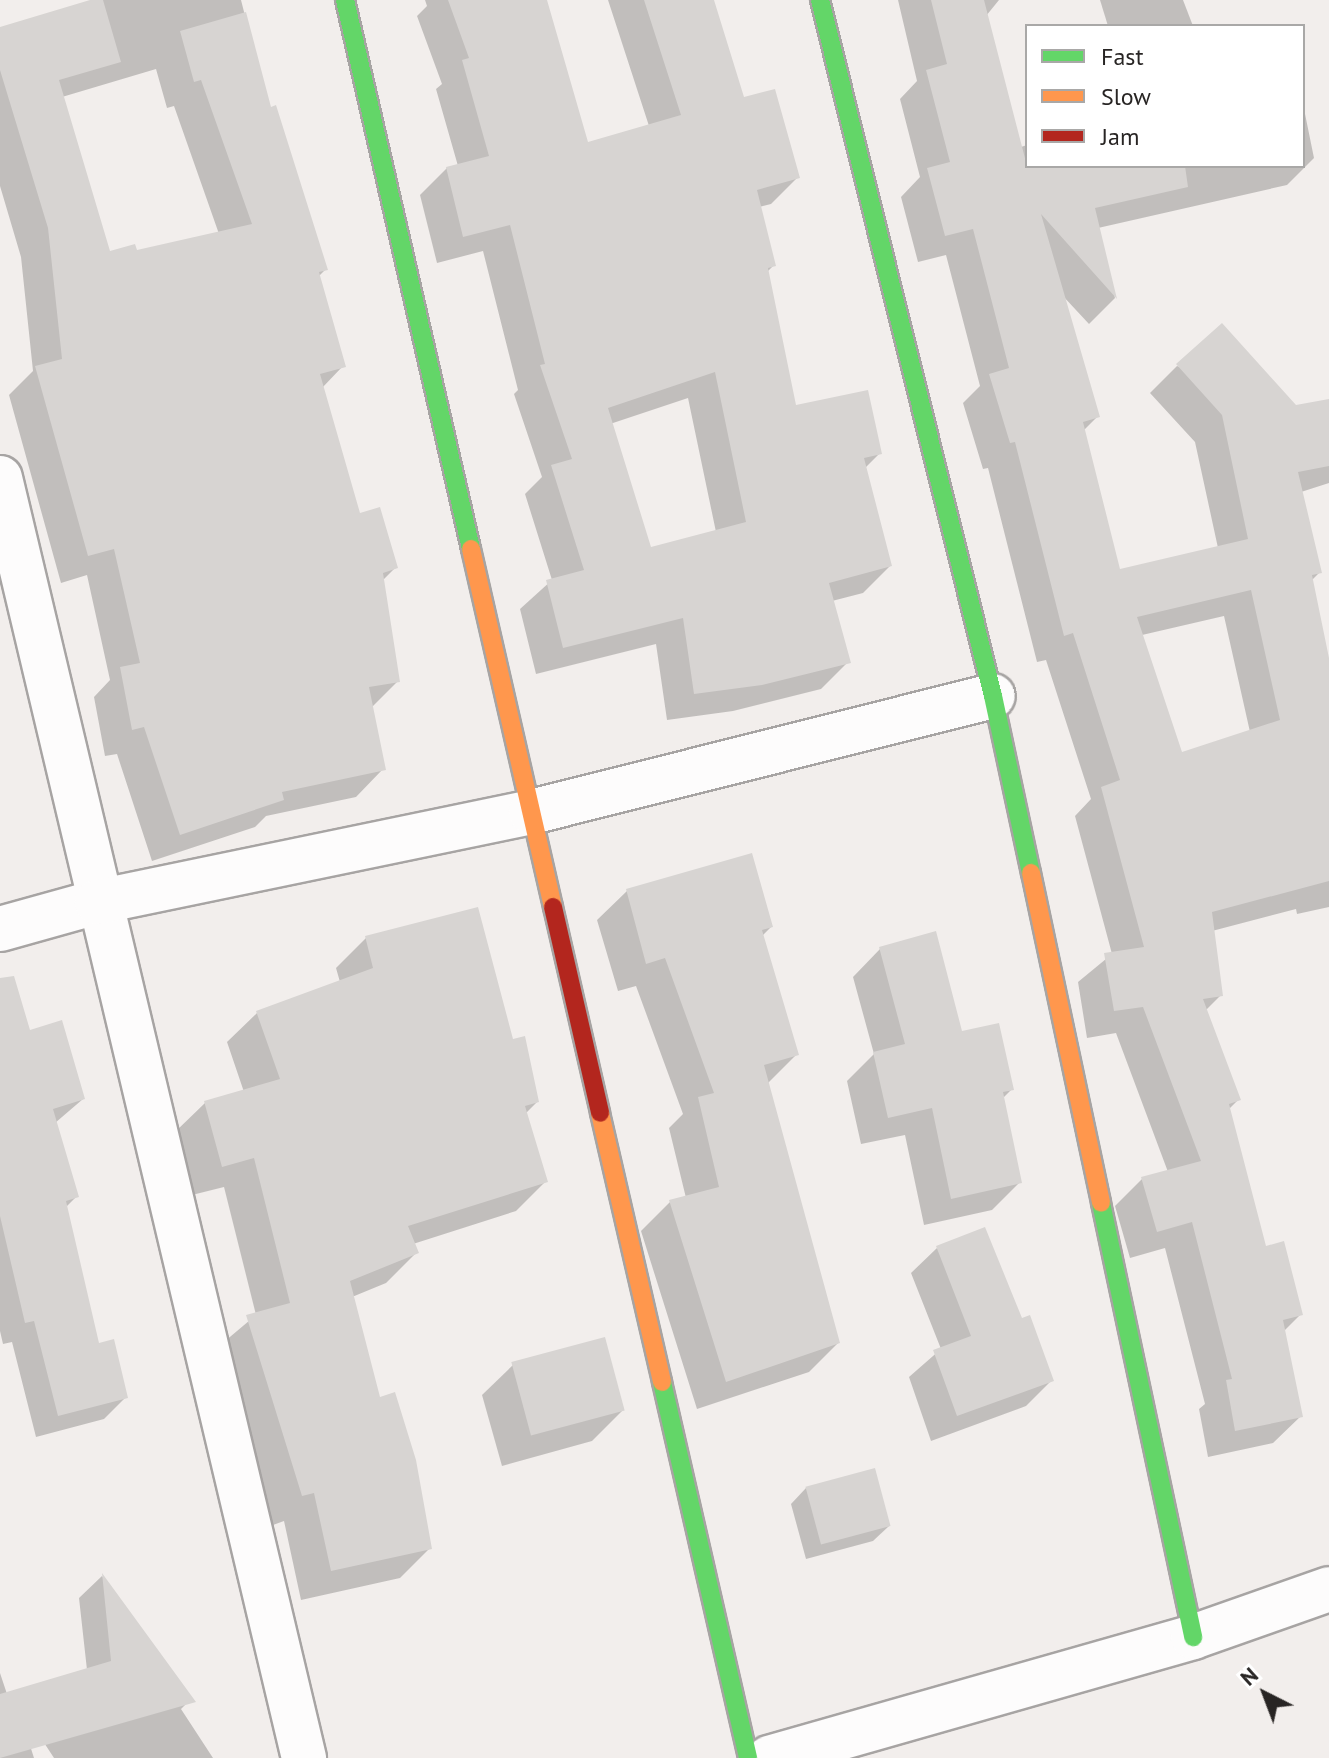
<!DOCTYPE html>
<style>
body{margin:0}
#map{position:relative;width:1329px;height:1758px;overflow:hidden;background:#f2eeec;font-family:"PT Sans",sans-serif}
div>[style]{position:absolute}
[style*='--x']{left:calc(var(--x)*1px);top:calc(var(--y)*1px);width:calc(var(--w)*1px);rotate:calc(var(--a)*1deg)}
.shadow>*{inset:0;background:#0003}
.building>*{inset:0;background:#d7d4d2;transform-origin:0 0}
.roads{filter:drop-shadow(2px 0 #a7a4a3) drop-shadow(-2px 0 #a7a4a3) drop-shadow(0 2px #a7a4a3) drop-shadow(0 -2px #a7a4a3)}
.street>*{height:44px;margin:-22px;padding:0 22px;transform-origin:22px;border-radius:22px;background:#fdfcfc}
.fast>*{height:18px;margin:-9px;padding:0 9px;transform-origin:9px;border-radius:9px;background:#63d668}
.slow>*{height:18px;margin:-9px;padding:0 9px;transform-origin:9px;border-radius:9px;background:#ff974d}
.jam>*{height:18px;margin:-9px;padding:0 9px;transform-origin:9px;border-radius:9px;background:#b3261e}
span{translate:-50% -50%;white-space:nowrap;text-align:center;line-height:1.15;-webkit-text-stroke:8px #fff;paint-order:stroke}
.legend{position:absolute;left:1025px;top:24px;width:280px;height:144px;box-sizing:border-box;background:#fff;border:2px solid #a9a8a7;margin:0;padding:10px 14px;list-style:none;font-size:24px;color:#282524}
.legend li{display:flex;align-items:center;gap:16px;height:40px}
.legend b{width:40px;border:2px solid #a9a8a7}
.north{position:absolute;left:1225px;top:1654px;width:80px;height:80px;-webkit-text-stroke:6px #fff;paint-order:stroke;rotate:318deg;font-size:22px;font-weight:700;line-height:32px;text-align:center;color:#282524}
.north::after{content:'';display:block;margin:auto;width:28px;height:36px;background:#282524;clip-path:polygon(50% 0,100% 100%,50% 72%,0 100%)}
</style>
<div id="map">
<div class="shadow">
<div style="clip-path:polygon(evenodd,97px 0,241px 0,269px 110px,275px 108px,326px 269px,318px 277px,343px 366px,322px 388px,359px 516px,396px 567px,382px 581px,398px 681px,371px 708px,383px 769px,356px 797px,266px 816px,255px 827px,152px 861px,117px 754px,105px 756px,94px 697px,110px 680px,87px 575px,61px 583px,9px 395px,33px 371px,21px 257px,0 186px,0 29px,97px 0,156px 69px,167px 108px,174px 106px,219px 234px,135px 253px,108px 253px,62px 97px,156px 69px)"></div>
<div style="clip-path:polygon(evenodd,425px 0,522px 0,618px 268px,649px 126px,608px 0,711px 0,743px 100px,798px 177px,771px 204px,759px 207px,774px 265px,767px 272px,794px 408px,880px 453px,865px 468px,890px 566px,863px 593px,832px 601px,848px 662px,821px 689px,733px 711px,667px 720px,656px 644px,536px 674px,520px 609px,552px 580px,525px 494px,542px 477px,514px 394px,518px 390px,483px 251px,437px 263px,420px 195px,447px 168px,458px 166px,436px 89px,442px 84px,417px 16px,427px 6px,425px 0,688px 398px,716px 532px,649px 549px,610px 424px,688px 398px)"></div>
<div style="clip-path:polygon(evenodd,898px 0,999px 0,986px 16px,1021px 147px,1027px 145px,1027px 166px,1303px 166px,1303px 104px,1314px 158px,1287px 185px,1098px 228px,1115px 298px,1089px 324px,1062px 295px,1097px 417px,1083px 431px,1119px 572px,1218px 548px,1195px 442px,1150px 393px,1177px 366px,1295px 408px,1329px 401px,1329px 483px,1301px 492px,1320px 572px,1312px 580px,1329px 669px,1329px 907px,1297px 914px,1296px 909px,1212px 931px,1221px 995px,1205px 1011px,1238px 1100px,1228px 1110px,1264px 1249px,1301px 1314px,1284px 1331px,1301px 1416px,1273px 1443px,1208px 1457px,1199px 1409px,1205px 1404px,1165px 1248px,1130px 1258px,1115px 1206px,1142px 1179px,1168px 1172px,1116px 1033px,1087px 1038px,1078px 982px,1112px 954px,1075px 816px,1091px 799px,1046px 660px,1037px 662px,988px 468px,983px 469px,963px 403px,980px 386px,946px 255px,918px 262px,901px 197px,920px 177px,900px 99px,917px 81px,898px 0,1224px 616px,1250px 732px,1181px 755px,1142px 635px,1224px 616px)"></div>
<div style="clip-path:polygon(1100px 0,1183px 0,1193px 26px,1108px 26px)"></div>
<div style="clip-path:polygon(751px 855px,771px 927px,762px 936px,797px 1054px,767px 1084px,838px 1343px,809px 1372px,697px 1409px,641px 1231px,670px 1202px,686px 1198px,669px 1128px,683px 1114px,636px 986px,618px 991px,597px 920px,627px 891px)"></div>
<div style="clip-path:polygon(366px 938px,511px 1041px,537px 1102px,525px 1114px,546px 1181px,516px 1211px,413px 1244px,416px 1253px,386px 1283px,352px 1297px,378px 1399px,430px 1548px,400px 1578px,301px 1600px,284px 1521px,273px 1525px,218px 1347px,256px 1315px,224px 1187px,192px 1195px,175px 1132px,205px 1103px,244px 1092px,227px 1042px,257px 1013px,340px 982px,336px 968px)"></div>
<div style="clip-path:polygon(880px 949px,1012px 1089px,1002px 1099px,1020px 1182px,992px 1210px,924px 1225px,905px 1135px,861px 1144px,847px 1081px,874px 1054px,853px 977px)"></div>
<div style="clip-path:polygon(0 1041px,83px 1099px,55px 1123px,77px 1196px,66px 1207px,97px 1346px,126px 1397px,104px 1419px,36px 1437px,12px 1342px,3px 1344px,0 1331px)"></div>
<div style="clip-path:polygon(937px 1248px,1020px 1321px,1051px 1381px,1026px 1406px,931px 1441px,909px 1377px,941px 1349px,911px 1273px)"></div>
<div style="clip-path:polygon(513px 1365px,623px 1410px,592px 1441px,502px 1466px,482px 1395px)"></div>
<div style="clip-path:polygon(806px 1488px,889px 1526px,873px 1541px,806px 1559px,791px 1504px)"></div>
<div style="clip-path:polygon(102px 1576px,191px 1699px,181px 1709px,213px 1758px,54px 1758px,20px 1706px,87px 1670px,79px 1598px)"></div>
<div style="clip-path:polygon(0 1673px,7px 1694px,13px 1692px,34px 1758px,0 1758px)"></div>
</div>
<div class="building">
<div style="clip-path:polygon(90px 0,103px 0,121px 62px,59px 80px,110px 251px,135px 244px,137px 250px,252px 224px,201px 80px,194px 82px,180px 31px,246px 12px,271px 107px,276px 105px,328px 270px,319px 272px,346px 367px,320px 374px,360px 513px,380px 507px,398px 568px,383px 573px,400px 682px,369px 687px,386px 770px,282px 792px,284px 800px,180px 835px,144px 727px,132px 730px,120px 667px,140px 663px,114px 549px,88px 556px,35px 366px,62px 359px,48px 228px,0 70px,0 27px)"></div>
<div style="clip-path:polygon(evenodd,448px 0,547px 0,588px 142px,681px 115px,644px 0,714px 0,744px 97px,775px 89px,800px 178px,757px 190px,776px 266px,768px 268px,796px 405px,868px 390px,882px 454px,864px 458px,892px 566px,829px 583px,851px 663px,762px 685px,694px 694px,683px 618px,563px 648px,546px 580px,584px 570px,551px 465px,572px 459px,540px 365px,545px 364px,510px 225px,463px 237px,446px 167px,489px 156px,462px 60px,469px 58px,448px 0,715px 372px,746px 522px,651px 547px,608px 408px,715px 372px)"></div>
<div style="clip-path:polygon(evenodd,931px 0,984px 0,1027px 166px,1185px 166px,1188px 187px,1095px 208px,1117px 299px,1041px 214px,1100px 417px,1083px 422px,1120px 569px,1248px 539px,1222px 415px,1176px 364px,1222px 323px,1296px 405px,1329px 399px,1329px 466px,1298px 472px,1322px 573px,1312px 575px,1329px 658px,1329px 881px,1212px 912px,1223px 996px,1203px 999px,1241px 1100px,1229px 1104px,1266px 1246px,1284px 1241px,1303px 1315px,1283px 1320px,1303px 1417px,1235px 1431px,1226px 1380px,1232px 1379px,1192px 1222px,1157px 1232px,1141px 1177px,1201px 1161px,1143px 1007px,1114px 1011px,1104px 953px,1144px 947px,1101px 787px,1120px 780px,1073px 633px,1064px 636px,1015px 442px,1010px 443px,989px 374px,1009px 368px,973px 229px,945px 236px,927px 168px,950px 162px,926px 70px,947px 64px,931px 0,1251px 590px,1280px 720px,1182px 752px,1137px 617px,1251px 590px)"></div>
<div style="clip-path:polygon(752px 853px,773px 927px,762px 930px,799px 1055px,764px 1065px,840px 1343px,726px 1382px,669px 1200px,719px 1187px,698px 1097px,714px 1093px,665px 958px,646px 964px,626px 889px)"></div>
<div style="clip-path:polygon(478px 907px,513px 1039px,525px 1036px,539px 1102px,525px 1106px,548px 1182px,408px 1226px,419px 1253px,350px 1281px,380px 1397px,395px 1392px,416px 1460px,432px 1549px,331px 1571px,314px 1493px,302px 1496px,246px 1315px,290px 1303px,254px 1158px,222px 1167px,204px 1101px,280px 1079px,256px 1011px,373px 968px,365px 936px)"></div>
<div style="clip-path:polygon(936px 931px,962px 1031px,999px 1023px,1014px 1090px,1003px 1092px,1022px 1183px,951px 1199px,932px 1108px,888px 1118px,873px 1052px,905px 1044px,879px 947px)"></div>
<div style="clip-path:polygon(14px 976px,30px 1030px,62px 1020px,85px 1099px,53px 1109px,79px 1197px,66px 1201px,99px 1343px,114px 1339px,128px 1398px,58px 1416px,34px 1321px,25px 1323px,0 1216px,0 978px)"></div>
<div style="clip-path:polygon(985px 1227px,1022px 1318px,1030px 1315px,1054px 1381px,957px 1416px,933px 1350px,971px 1336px,936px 1246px)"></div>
<div style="left:605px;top:1337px;width:76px;height:97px;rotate:75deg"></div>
<div style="left:875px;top:1468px;width:60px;height:72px;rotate:75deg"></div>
<div style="clip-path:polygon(102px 1573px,196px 1702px,0 1758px,0 1694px,111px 1661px)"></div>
</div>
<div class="roads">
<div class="street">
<div style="--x:0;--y:478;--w:1316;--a:76.64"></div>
<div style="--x:0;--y:929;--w:101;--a:-15.6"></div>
<div style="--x:97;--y:902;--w:443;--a:-11.7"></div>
<div style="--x:531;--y:812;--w:476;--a:-14.1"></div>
<div style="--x:769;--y:1758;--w:441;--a:-15.9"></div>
<div style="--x:1193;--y:1637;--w:144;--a:-19.4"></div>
</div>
<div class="fast">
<div style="--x:345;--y:0;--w:563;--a:77.07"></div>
<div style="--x:820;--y:0;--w:717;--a:76.04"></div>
<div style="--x:993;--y:696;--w:181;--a:77.9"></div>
<div style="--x:1101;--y:1203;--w:444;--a:78"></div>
<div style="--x:662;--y:1382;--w:386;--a:77.1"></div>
</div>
<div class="slow">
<div style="--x:471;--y:549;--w:367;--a:77.1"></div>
<div style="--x:1031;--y:873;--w:337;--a:78"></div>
<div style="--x:600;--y:1113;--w:276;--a:77"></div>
</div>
<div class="jam">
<div style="--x:553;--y:907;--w:211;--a:77.1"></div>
</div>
</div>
<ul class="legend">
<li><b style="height:10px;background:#63d668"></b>Fast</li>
<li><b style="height:10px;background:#ff974d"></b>Slow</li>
<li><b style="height:10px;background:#b3261e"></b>Jam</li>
</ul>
<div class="north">N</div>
</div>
